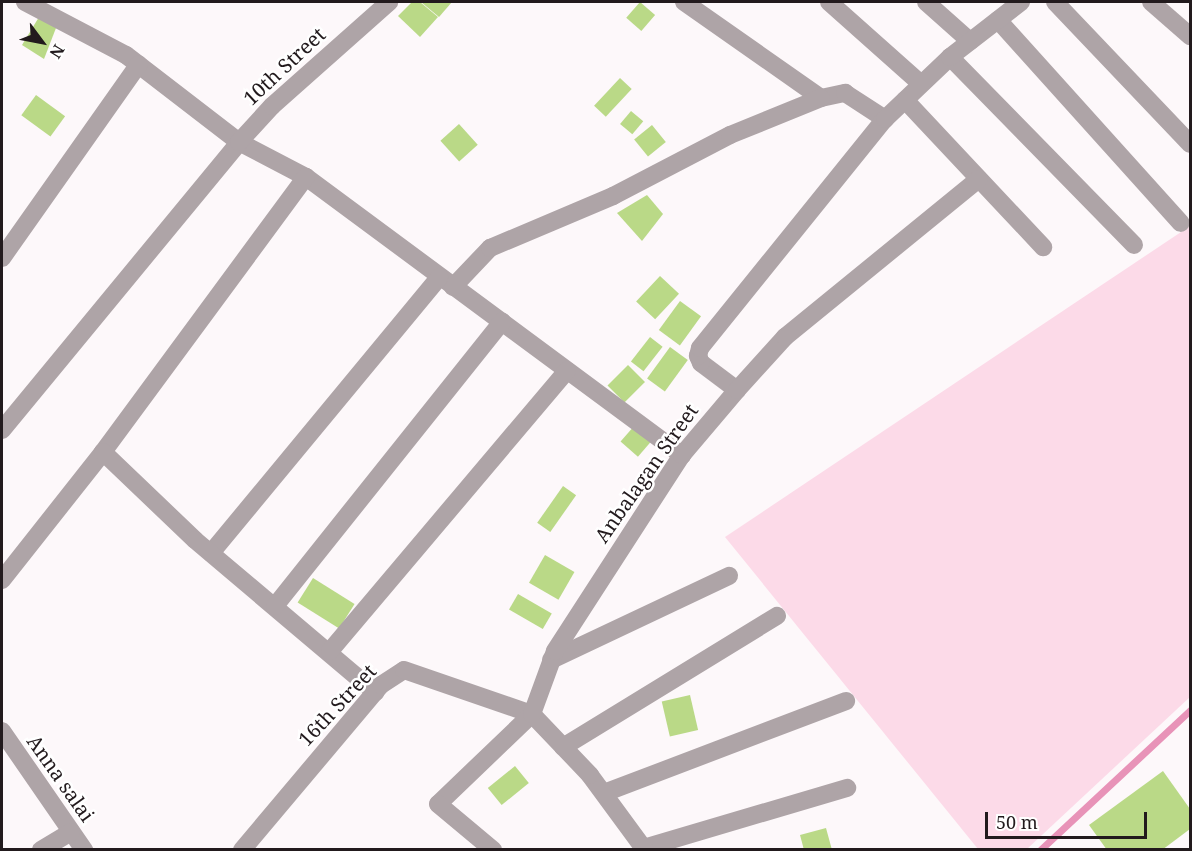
<!DOCTYPE html>
<style>
body{margin:0}
#map{position:relative;width:1192px;height:851px;overflow:hidden;background:#fdf8fa;font-family:"Noto Serif",serif}
div>[style]{position:absolute}
[style*='--x']{left:calc(var(--x)*1px);top:calc(var(--y)*1px);width:calc(var(--w)*1px);rotate:calc(var(--a)*1deg)}
.green>*{inset:0;background:#fcdae8}
.stream>*{height:7px;margin:-3.5px;padding:0 3.5px;transform-origin:3.5px;border-radius:3.5px;background:#e893b8}
.building>*{inset:0;background:#bad987;transform-origin:0 0}
.minor>*{height:18px;margin:-9px;padding:0 9px;transform-origin:9px;border-radius:9px;background:#aea4a7}
span{translate:-50% -50%;white-space:nowrap;text-align:center;line-height:1.15;-webkit-text-stroke:5px #fff;paint-order:stroke}
.street-label{font-size:20px;color:#221a1d}
.frame{position:absolute;inset:0;border:3px solid #221a1d;pointer-events:none}
.north{position:absolute;left:12px;top:12px;width:60px;height:60px;-webkit-text-stroke:4px #fff;paint-order:stroke;rotate:122deg;font-size:16px;font-weight:700;line-height:24px;text-align:center;color:#221a1d}
.north::after{content:'';display:block;margin:auto;width:21px;height:27px;background:#221a1d;clip-path:polygon(50% 0,100% 100%,50% 72%,0 100%)}
.scale{position:absolute;left:985px;top:812px;width:162px;height:27px;box-sizing:border-box;border:3px solid #221a1d;border-top:0;padding-left:8px;font-size:18px;line-height:21px;white-space:nowrap;color:#221a1d;-webkit-text-stroke:4px #fff;paint-order:stroke}
</style>
<div id="map">
<div class="green">
<div style="clip-path:polygon(1190px 226px,1190px 697px,1027px 849px,978px 849px,725px 537px)"></div>
</div>
<div class="stream">
<div style="--x:1040;--y:850;--w:205;--a:-43"></div>
</div>
<div class="building">
<div style="clip-path:polygon(412px 2px,420px 2px,438px 17px,420px 37px,398px 16px)"></div>
<div style="clip-path:polygon(421px 2px,452px 2px,439px 17px)"></div>
<div style="left:640px;top:2px;width:20px;height:21px;rotate:41deg"></div>
<div style="clip-path:polygon(39px 17px,56px 28px,44px 59px,22px 45px)"></div>
<div style="left:620px;top:78px;width:16px;height:38px;rotate:43deg"></div>
<div style="left:36px;top:95px;width:36px;height:25px;rotate:36deg"></div>
<div style="left:631px;top:111px;width:16px;height:17px;rotate:40deg"></div>
<div style="left:459px;top:124px;width:28px;height:25px;rotate:48deg"></div>
<div style="left:652px;top:125px;width:22px;height:23px;rotate:51deg"></div>
<div style="clip-path:polygon(647px 195px,663px 214px,642px 241px,617px 213px)"></div>
<div style="left:660px;top:276px;width:26px;height:35px;rotate:43deg"></div>
<div style="left:680px;top:301px;width:26px;height:36px;rotate:36deg"></div>
<div style="left:650px;top:337px;width:16px;height:31px;rotate:38deg"></div>
<div style="left:670px;top:347px;width:22px;height:39px;rotate:36deg"></div>
<div style="left:628px;top:365px;width:24px;height:29px;rotate:45deg"></div>
<div style="left:635px;top:425px;width:23px;height:22px;rotate:41deg"></div>
<div style="left:563px;top:486px;width:16px;height:45px;rotate:35deg"></div>
<div style="left:545px;top:555px;width:34px;height:32px;rotate:30deg"></div>
<div style="left:313px;top:578px;width:49px;height:29px;rotate:32deg"></div>
<div style="left:518px;top:594px;width:39px;height:18px;rotate:30deg"></div>
<div style="left:690px;top:695px;width:36px;height:29px;rotate:77deg"></div>
<div style="left:515px;top:766px;width:22px;height:35px;rotate:51deg"></div>
<div style="clip-path:polygon(1163px 771px,1190px 809px,1190px 829px,1162px 850px,1107px 850px,1089px 825px)"></div>
<div style="clip-path:polygon(826px 828px,832px 850px,804px 850px,800px 835px)"></div>
</div>
<div class="minor">
<div style="--x:25;--y:2;--w:114;--a:27.7"></div>
<div style="--x:126;--y:55;--w:143;--a:37.6"></div>
<div style="--x:239;--y:142;--w:76;--a:27.6"></div>
<div style="--x:306;--y:177;--w:468;--a:36.5"></div>
<div style="--x:684;--y:2;--w:167;--a:35"></div>
<div style="--x:821;--y:98;--w:25;--a:-12"></div>
<div style="--x:845;--y:93;--w:48;--a:33"></div>
<div style="--x:829;--y:2;--w:123;--a:41.7"></div>
<div style="--x:926;--y:2;--w:59;--a:41.6"></div>
<div style="--x:1055;--y:2;--w:196;--a:46.4"></div>
<div style="--x:1151;--y:2;--w:52;--a:41.1"></div>
<div style="--x:998;--y:20;--w:273;--a:48"></div>
<div style="--x:950;--y:57;--w:263;--a:45.6"></div>
<div style="--x:905;--y:100;--w:202;--a:46.8"></div>
<div style="--x:2;--y:258;--w:237;--a:-54.8"></div>
<div style="--x:453;--y:287;--w:54;--a:-46.5"></div>
<div style="--x:490;--y:248;--w:134;--a:-22.9"></div>
<div style="--x:613;--y:196;--w:132;--a:-27.5"></div>
<div style="--x:730;--y:135;--w:98;--a:-22.1"></div>
<div style="--x:737;--y:390;--w:45;--a:-143.1"></div>
<div style="--x:701;--y:363;--w:8;--a:-113"></div>
<div style="--x:698;--y:356;--w:8;--a:-76"></div>
<div style="--x:700;--y:348;--w:294;--a:-51.1"></div>
<div style="--x:885;--y:119;--w:90;--a:-43.6"></div>
<div style="--x:950;--y:57;--w:90;--a:-37.8"></div>
<div style="--x:2;--y:430;--w:373;--a:-50.5"></div>
<div style="--x:239;--y:142;--w:49;--a:-47.5"></div>
<div style="--x:272;--y:106;--w:157;--a:-41.6"></div>
<div style="--x:103;--y:452;--w:342;--a:-53.6"></div>
<div style="--x:211;--y:553;--w:358;--a:-50.4"></div>
<div style="--x:2;--y:580;--w:163;--a:-51.7"></div>
<div style="--x:103;--y:452;--w:127;--a:43.7"></div>
<div style="--x:195;--y:540;--w:236;--a:40.2"></div>
<div style="--x:275;--y:606;--w:364;--a:-51.4"></div>
<div style="--x:330;--y:651;--w:367;--a:-49.8"></div>
<div style="--x:551;--y:660;--w:197;--a:-25.3"></div>
<div style="--x:2;--y:731;--w:145;--a:55.4"></div>
<div style="--x:563;--y:747;--w:251;--a:-31.5"></div>
<div style="--x:604;--y:793;--w:259;--a:-20.8"></div>
<div style="--x:644;--y:848;--w:212;--a:-16.5"></div>
<div style="--x:41;--y:850;--w:35;--a:-31"></div>
<div style="--x:242;--y:850;--w:216;--a:-49.9"></div>
<div style="--x:381;--y:685;--w:27;--a:-33"></div>
<div style="--x:404;--y:670;--w:135;--a:19"></div>
<div style="--x:532;--y:714;--w:130;--a:136.2"></div>
<div style="--x:438;--y:804;--w:72;--a:39.9"></div>
<div style="--x:645;--y:850;--w:93;--a:-126.3"></div>
<div style="--x:590;--y:775;--w:84;--a:-133.6"></div>
<div style="--x:532;--y:714;--w:67;--a:-69.9"></div>
<div style="--x:555;--y:651;--w:234;--a:-57.1"></div>
<div style="--x:682;--y:455;--w:85;--a:-49.8"></div>
<div style="--x:737;--y:390;--w:72;--a:-47.8"></div>
<div style="--x:785;--y:337;--w:250;--a:-39.2"></div>
</div>
<div class="street-label">
<span style="left:284px;top:66px;rotate:-43deg">10th Street</span>
<span style="left:646px;top:473px;rotate:-55deg">Anbalagan Street</span>
<span style="left:337px;top:705px;rotate:-47deg">16th Street</span>
<span style="left:61px;top:778px;rotate:55deg">Anna salai</span>
</div>
<div class="frame"></div>
<div class="north">N</div>
<div class="scale">50 m</div>
</div>
